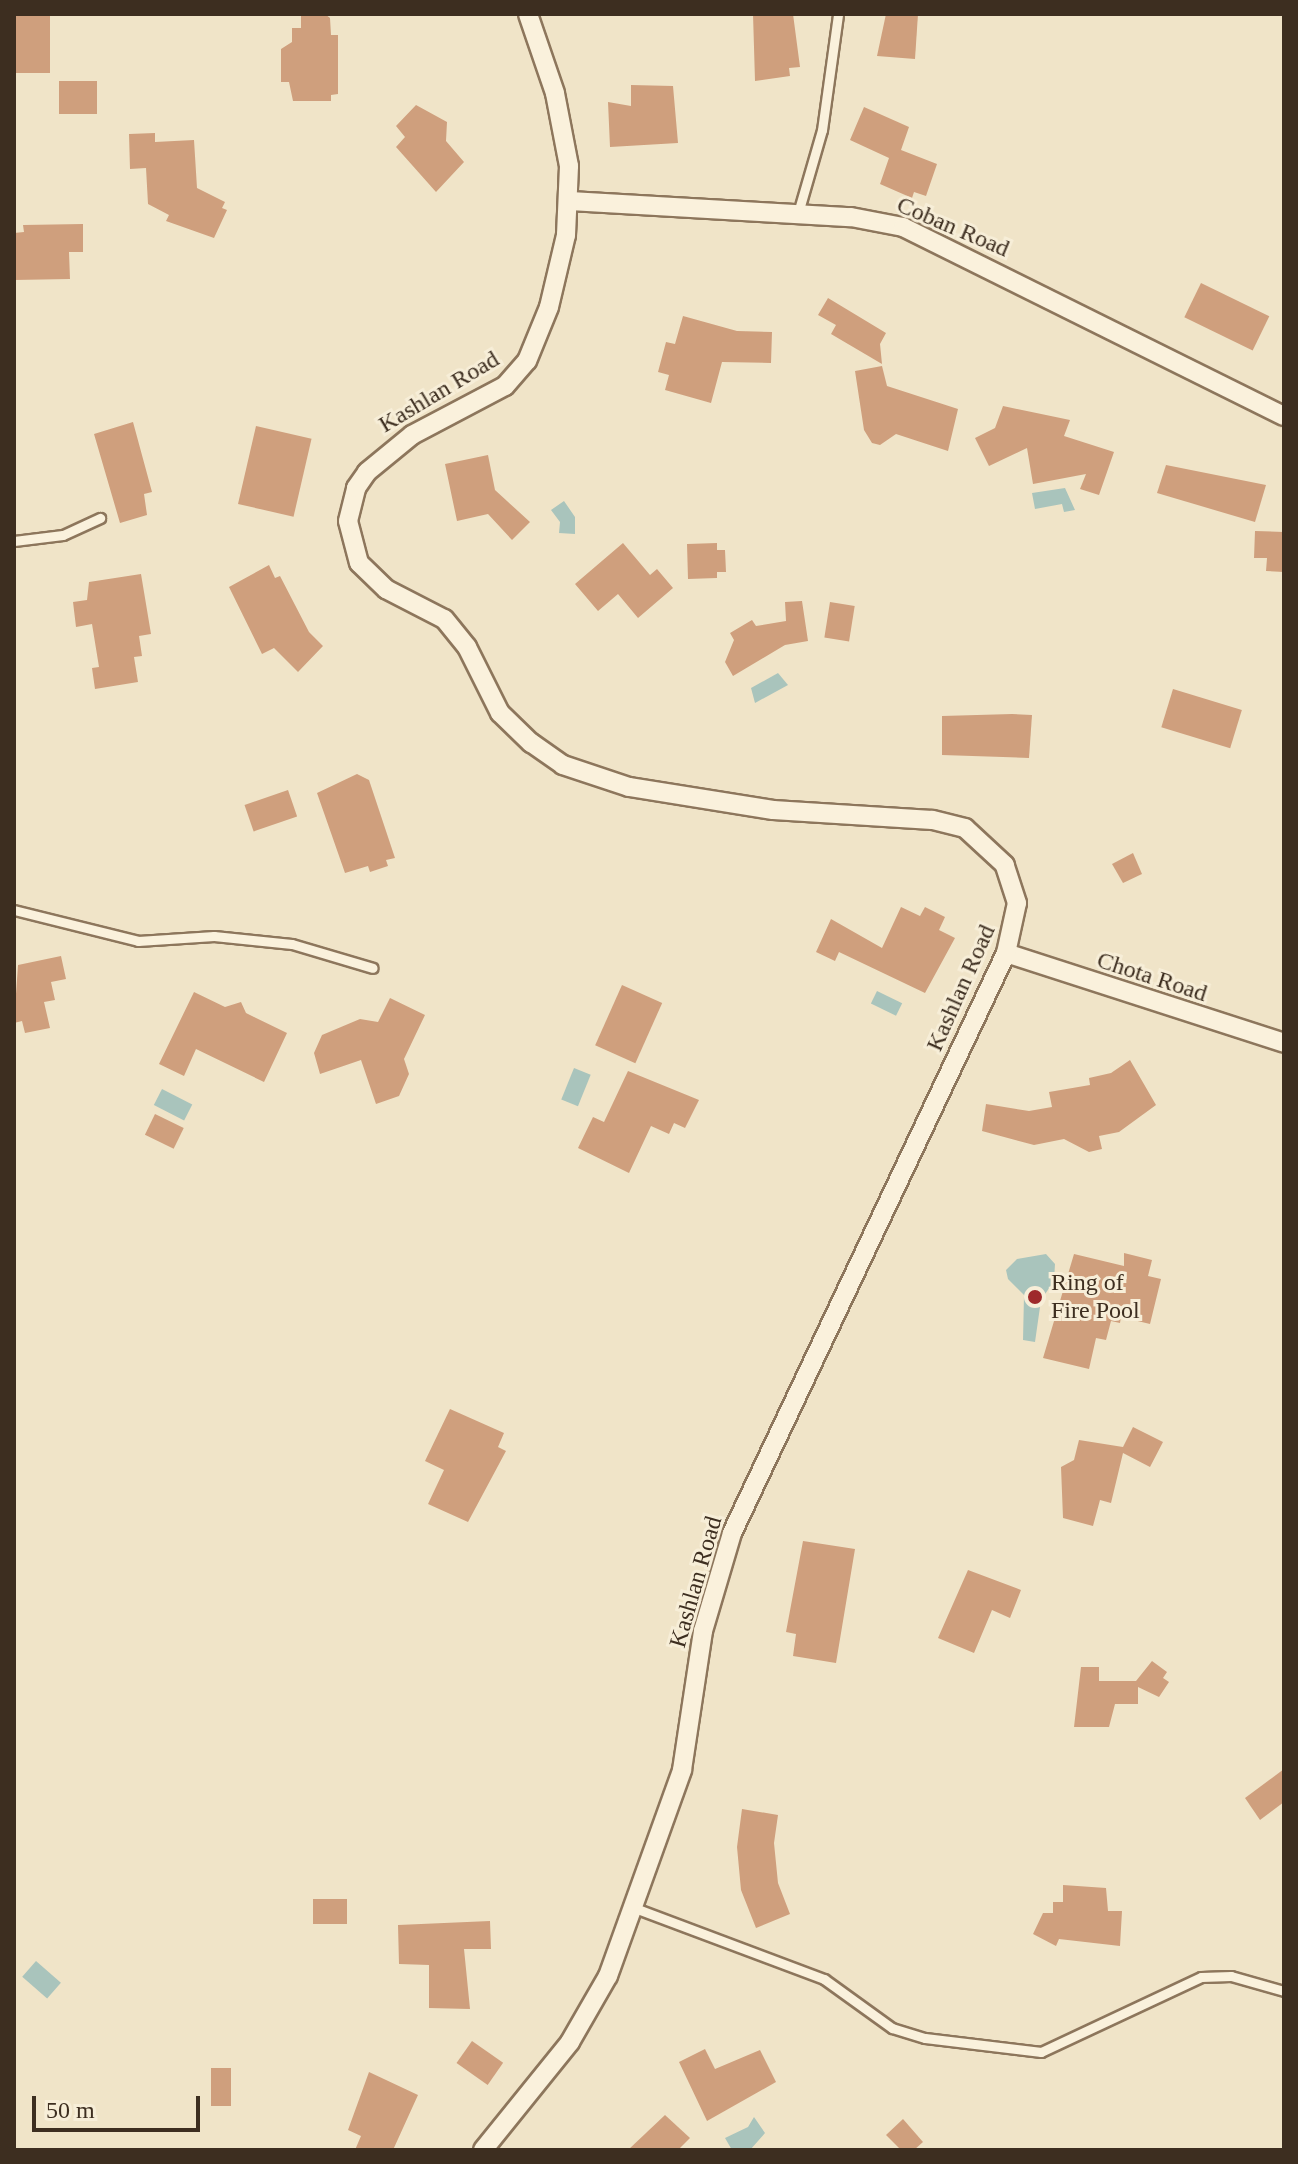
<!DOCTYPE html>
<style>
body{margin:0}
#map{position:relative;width:1298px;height:2164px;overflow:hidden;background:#f0e4c8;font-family:"Times New Roman",serif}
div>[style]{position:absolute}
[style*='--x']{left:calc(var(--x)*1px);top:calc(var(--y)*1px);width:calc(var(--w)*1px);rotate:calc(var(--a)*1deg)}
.water>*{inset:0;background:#a9c4bc;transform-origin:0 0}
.building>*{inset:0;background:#cf9f7d;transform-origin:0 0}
.roads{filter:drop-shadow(2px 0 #8d765c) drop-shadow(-2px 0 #8d765c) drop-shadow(0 2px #8d765c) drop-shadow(0 -2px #8d765c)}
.lane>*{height:9px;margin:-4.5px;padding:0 4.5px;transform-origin:4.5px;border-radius:4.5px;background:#faf1dc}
.street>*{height:18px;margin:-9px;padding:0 9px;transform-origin:9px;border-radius:9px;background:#faf1dc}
.dots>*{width:22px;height:22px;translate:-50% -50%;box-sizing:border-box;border:4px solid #f7eed8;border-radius:50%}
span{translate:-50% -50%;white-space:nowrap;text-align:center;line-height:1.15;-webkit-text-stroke:6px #f7eed8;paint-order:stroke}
.street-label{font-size:24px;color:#3d2e20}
.poi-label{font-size:24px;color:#3d2e20}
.left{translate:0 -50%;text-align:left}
.frame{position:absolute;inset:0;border:16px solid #3d2e20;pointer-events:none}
.scale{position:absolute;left:32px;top:2096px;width:168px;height:36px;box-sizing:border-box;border:4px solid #3d2e20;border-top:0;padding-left:10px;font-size:24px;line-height:28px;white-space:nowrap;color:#3d2e20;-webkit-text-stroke:6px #f7eed8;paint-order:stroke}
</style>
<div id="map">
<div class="water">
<div style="clip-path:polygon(1065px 488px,1075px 510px,1064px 512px,1062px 504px,1035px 509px,1032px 493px)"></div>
<div style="clip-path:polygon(564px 501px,575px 517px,575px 534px,559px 533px,560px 522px,551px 510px)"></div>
<div style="clip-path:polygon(778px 673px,788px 685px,755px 703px,751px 688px)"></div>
<div style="left:877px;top:991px;width:28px;height:14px;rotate:26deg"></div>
<div style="left:574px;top:1068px;width:18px;height:34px;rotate:22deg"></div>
<div style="left:162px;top:1089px;width:34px;height:18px;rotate:27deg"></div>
<div style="clip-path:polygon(1046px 1254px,1055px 1264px,1054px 1281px,1041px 1300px,1035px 1342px,1023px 1340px,1024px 1295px,1008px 1279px,1006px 1270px,1017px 1259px)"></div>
<div style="left:36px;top:1961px;width:33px;height:21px;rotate:41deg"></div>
<div style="clip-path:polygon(754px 2117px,765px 2133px,750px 2150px,732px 2150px,725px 2138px,748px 2127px)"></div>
</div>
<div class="building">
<div style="left:14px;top:14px;width:36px;height:59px"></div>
<div style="clip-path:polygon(301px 14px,325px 14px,330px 18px,331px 35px,338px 35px,338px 94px,331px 95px,331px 101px,293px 101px,289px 82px,281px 82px,281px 49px,292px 42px,292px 28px,301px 28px)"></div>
<div style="clip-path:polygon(753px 14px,793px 14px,800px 67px,789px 68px,790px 76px,755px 81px)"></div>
<div style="clip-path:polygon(886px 14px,918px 14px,915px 59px,877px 56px)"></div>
<div style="left:97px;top:81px;width:33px;height:38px;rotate:90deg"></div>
<div style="clip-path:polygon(631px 85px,673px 86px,678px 143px,610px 147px,608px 102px,631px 106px)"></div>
<div style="clip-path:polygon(416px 105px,447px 122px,446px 141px,464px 162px,436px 192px,396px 147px,405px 137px,396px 126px)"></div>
<div style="clip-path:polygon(864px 107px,909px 127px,901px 150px,937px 164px,926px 196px,914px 192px,912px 198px,880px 184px,889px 158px,850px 140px)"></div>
<div style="clip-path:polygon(155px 133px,155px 142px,194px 140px,197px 188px,225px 202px,222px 208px,227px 210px,214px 238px,166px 221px,169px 215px,148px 204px,146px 168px,130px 169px,129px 134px)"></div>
<div style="clip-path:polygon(83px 224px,83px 252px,69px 252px,70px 279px,14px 280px,14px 233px,24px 232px,23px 225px)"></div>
<div style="left:1201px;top:283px;width:76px;height:38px;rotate:26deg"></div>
<div style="clip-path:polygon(828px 298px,886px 333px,880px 344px,882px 364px,831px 334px,836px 325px,818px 315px)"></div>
<div style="clip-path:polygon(683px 316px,737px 331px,772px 332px,771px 363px,722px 362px,711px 403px,665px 390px,669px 375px,658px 372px,666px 342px,675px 344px)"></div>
<div style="clip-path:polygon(882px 366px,887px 386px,958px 409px,948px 451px,896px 434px,880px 445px,872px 443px,864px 430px,855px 371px)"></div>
<div style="clip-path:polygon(1003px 406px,1070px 420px,1064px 436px,1114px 452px,1099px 495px,1080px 489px,1086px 474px,1033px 484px,1027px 448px,989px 466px,975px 438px,995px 428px)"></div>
<div style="clip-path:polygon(133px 422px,152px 492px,144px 494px,147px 515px,120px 523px,94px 434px)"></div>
<div style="left:256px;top:426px;width:57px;height:80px;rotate:13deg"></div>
<div style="clip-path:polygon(488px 455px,495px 490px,530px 522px,512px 540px,488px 514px,457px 521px,445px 464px)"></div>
<div style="clip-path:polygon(1166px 465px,1266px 485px,1255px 522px,1157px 493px)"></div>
<div style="clip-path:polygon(1255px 531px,1284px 532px,1284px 572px,1266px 571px,1267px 558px,1254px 558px)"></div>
<div style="clip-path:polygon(623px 543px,650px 575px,657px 569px,673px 588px,638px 618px,618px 594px,598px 611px,575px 584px)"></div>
<div style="clip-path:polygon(717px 543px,717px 550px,725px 550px,726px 572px,717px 572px,717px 578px,688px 579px,687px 544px)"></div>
<div style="clip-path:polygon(269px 565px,275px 578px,280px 576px,309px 632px,323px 646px,298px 672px,274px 648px,262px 654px,229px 587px)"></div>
<div style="clip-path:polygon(141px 574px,151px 634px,139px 636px,142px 656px,134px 657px,138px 682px,95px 689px,92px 668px,99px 667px,92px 624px,76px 627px,73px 602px,87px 600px,89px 582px)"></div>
<div style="clip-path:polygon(802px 601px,808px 641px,785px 645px,733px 676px,725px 662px,734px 640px,730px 633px,752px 620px,756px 626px,786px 621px,785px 602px)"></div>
<div style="left:830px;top:602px;width:25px;height:36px;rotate:9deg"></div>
<div style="left:1173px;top:689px;width:72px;height:40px;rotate:17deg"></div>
<div style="clip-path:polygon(1012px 714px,1032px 715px,1029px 758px,942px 755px,942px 716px)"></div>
<div style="clip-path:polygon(357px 774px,369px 780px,395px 858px,386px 860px,388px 866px,370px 872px,368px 866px,345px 873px,317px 793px)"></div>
<div style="left:288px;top:790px;width:28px;height:46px;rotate:71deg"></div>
<div style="clip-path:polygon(1133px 853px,1142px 874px,1123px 883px,1112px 864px)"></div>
<div style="clip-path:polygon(901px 907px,920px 916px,925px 907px,945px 917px,939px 930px,955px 938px,925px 993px,839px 952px,835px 961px,816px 952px,831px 919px,882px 948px)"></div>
<div style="clip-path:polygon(61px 956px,66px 979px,51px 982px,55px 1000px,44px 1002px,50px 1028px,25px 1033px,22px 1021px,14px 1023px,18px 965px)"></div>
<div style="left:622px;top:985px;width:44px;height:66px;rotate:24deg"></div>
<div style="clip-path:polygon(194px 992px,225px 1007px,241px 1002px,246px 1013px,287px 1033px,264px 1082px,196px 1049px,184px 1076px,159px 1064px)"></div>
<div style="clip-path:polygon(390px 998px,425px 1015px,404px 1059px,409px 1074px,399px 1096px,376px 1104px,361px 1060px,320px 1074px,314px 1053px,322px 1035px,360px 1019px,378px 1022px)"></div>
<div style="clip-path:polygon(1130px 1060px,1156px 1105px,1119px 1132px,1099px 1136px,1102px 1149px,1089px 1152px,1064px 1139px,1034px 1145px,982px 1131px,986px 1104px,1029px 1111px,1052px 1107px,1049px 1092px,1090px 1085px,1089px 1078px,1111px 1073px)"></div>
<div style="clip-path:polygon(628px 1071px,699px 1100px,685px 1128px,674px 1123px,669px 1134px,651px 1126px,629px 1173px,578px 1148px,593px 1117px,604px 1122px)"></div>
<div style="left:155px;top:1114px;width:32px;height:23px;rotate:26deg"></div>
<div style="clip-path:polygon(1124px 1253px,1152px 1260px,1148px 1276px,1161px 1279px,1150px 1324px,1121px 1317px,1120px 1323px,1111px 1321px,1106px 1340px,1096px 1338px,1089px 1369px,1043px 1358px,1074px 1254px,1124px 1266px)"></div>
<div style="clip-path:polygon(450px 1409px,504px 1433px,498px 1447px,506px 1451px,468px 1522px,428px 1504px,444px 1470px,425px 1461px)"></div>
<div style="clip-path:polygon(1133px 1427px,1163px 1442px,1150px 1467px,1123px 1453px,1111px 1503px,1100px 1500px,1093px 1526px,1063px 1518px,1061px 1467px,1074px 1460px,1079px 1440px,1123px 1447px)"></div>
<div style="clip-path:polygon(803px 1541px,855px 1549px,836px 1663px,793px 1656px,796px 1634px,786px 1632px)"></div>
<div style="clip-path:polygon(968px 1570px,1021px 1590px,1010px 1618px,992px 1610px,974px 1653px,938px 1638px)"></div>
<div style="clip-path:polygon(1152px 1661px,1167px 1672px,1163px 1678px,1169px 1682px,1159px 1697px,1138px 1687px,1138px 1704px,1115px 1704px,1109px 1727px,1074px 1727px,1081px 1667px,1099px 1667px,1099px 1681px,1136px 1681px)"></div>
<div style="clip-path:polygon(1284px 1769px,1284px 1802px,1260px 1820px,1245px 1798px)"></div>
<div style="clip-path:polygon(742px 1809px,778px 1815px,774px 1843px,778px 1883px,790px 1914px,756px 1928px,741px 1890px,737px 1847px)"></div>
<div style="clip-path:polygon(1063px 1885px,1106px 1888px,1108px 1911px,1122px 1911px,1120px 1946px,1059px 1939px,1056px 1946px,1033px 1934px,1043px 1913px,1053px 1913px,1053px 1902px,1063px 1902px)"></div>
<div style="left:313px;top:1899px;width:34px;height:25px"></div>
<div style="clip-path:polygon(490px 1921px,491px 1949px,464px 1949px,470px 2009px,429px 2008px,429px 1965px,399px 1964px,398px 1925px)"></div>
<div style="left:472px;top:2041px;width:38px;height:27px;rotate:35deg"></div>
<div style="clip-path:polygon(705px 2049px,715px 2069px,760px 2050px,776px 2082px,707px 2121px,679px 2062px)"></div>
<div style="left:231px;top:2068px;width:38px;height:20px;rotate:90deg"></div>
<div style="clip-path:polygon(369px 2072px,418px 2095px,393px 2150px,355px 2150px,361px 2136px,348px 2130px)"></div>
<div style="clip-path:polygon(665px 2115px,690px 2138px,678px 2150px,628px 2150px)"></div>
<div style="clip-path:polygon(903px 2119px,923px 2142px,914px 2150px,901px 2150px,886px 2135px)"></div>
</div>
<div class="roads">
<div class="lane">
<div style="--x:798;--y:213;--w:86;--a:-73.9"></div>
<div style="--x:822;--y:130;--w:117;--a:-82.1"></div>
<div style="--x:14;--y:541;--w:49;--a:-7"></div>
<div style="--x:63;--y:535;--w:41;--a:-24.7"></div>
<div style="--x:14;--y:910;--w:128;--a:14"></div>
<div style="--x:138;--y:941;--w:76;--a:-3.8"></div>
<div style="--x:214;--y:936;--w:78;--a:5.9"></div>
<div style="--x:292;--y:944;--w:84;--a:16.5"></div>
<div style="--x:635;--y:1908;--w:202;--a:20.6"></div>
<div style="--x:824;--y:1979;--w:84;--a:35.8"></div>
<div style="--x:892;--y:2028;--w:34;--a:17"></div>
<div style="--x:925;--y:2038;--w:117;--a:6.9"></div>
<div style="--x:1041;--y:2052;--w:177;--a:-25.1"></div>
<div style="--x:1201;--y:1977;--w:30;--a:-2"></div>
<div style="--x:1231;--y:1976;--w:55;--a:15.8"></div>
</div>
<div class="street">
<div style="--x:570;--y:201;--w:281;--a:3.3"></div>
<div style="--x:851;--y:217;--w:53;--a:10.9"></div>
<div style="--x:903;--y:227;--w:425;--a:26.4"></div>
<div style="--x:1006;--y:953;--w:292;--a:17.9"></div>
<div style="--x:483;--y:2150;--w:139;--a:-51.1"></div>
<div style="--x:570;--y:2042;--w:76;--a:-60.1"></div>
<div style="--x:608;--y:1976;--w:219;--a:-70.2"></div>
<div style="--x:682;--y:1770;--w:141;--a:-81.4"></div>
<div style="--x:703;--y:1631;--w:102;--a:-73.5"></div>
<div style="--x:732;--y:1533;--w:641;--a:-64.71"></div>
<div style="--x:1006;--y:953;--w:51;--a:-77.6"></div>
<div style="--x:1017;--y:903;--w:40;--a:-108"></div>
<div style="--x:1005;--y:865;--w:54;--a:-137.2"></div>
<div style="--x:965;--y:828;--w:34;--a:-166"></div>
<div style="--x:932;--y:820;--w:159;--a:-176.4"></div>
<div style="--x:773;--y:810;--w:146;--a:-170.9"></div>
<div style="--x:629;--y:787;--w:70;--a:-161.6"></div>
<div style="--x:563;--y:765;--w:39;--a:-145"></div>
<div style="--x:531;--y:743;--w:43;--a:-135.9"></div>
<div style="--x:500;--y:713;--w:74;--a:-116.6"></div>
<div style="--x:467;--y:647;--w:36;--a:-129"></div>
<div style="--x:444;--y:619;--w:65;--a:-152.7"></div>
<div style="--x:386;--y:589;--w:37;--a:-136"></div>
<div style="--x:359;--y:563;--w:43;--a:-104.7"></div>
<div style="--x:348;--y:521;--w:34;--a:-76"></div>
<div style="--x:356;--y:488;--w:19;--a:-55"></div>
<div style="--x:367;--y:472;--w:58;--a:-39.4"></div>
<div style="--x:412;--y:435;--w:105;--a:-27.8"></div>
<div style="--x:505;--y:386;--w:33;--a:-49"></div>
<div style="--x:527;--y:361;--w:58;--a:-67.8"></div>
<div style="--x:549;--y:307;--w:74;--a:-76.7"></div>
<div style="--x:566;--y:235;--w:69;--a:-87.5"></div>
<div style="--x:569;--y:166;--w:74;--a:-100.9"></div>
<div style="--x:555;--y:93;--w:83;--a:-108.9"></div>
</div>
</div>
<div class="dots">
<div style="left:1035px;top:1297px;background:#9e2a2b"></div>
</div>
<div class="street-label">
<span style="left:953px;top:227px;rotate:23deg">Coban Road</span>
<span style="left:439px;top:392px;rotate:-31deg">Kashlan Road</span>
<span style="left:1152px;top:977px;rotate:18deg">Chota Road</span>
<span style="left:961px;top:988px;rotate:-66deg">Kashlan Road</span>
<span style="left:696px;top:1582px;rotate:-74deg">Kashlan Road</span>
</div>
<div class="poi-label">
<span class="left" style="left:1051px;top:1297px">Ring of<br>Fire Pool</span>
</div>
<div class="frame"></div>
<div class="scale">50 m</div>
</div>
